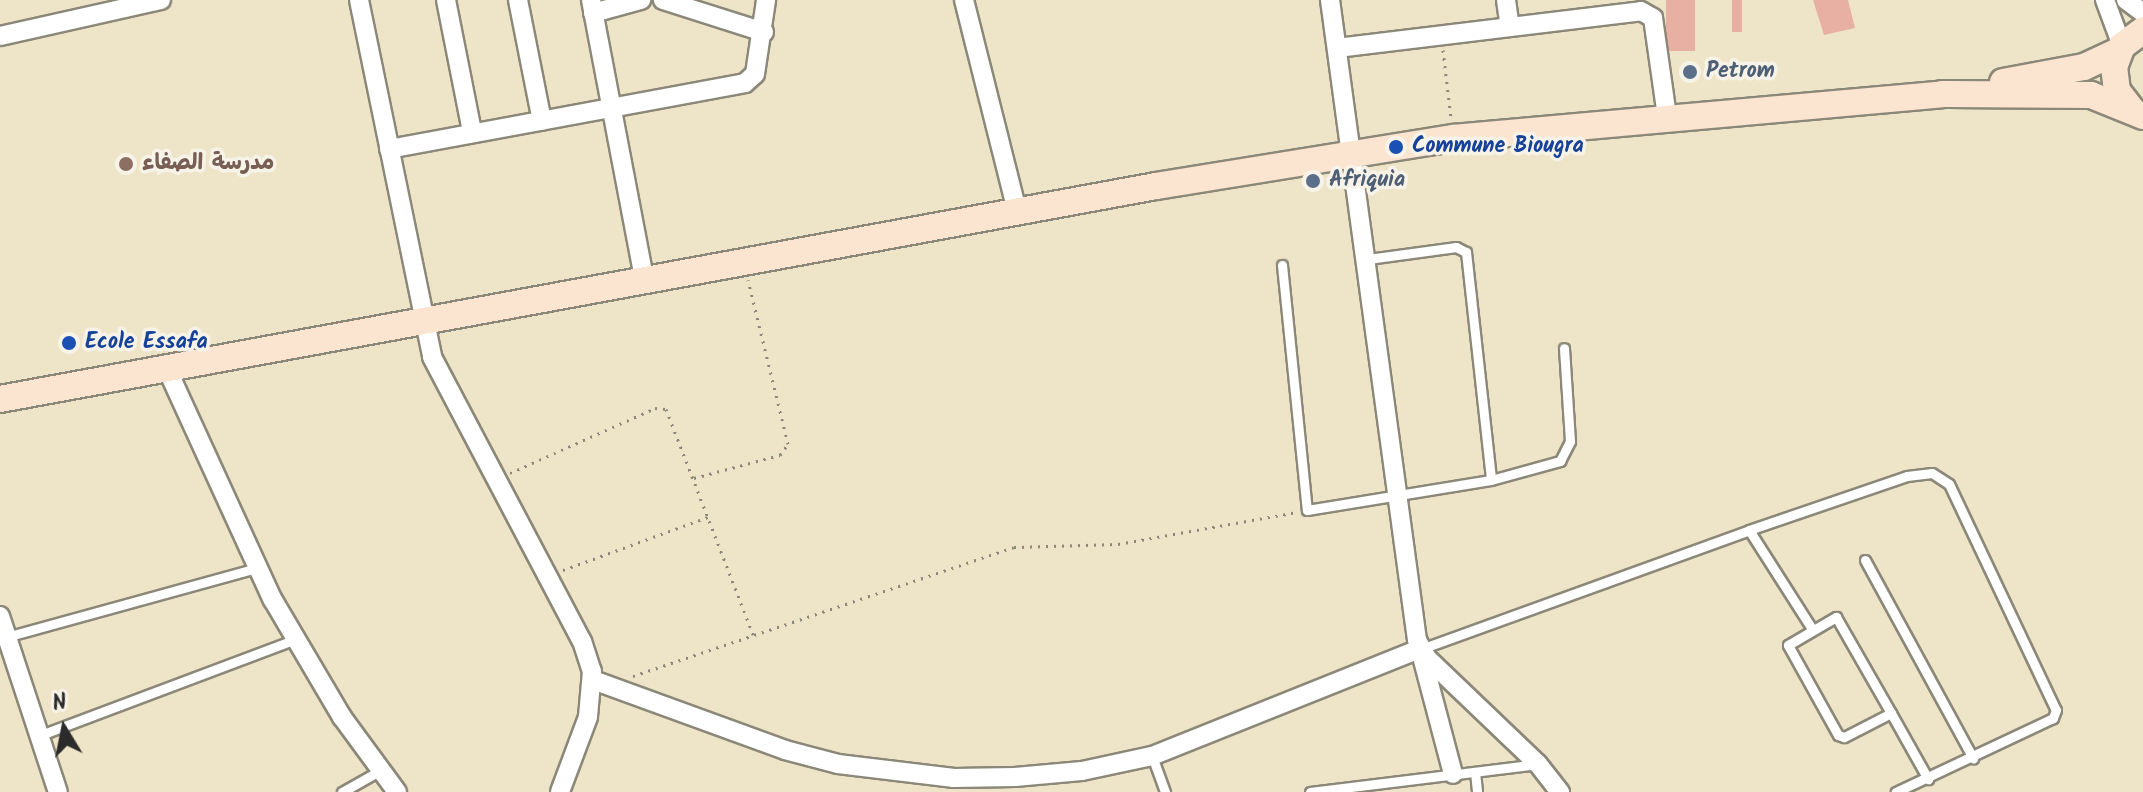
<!DOCTYPE html>
<meta charset="utf-8">
<style>
body{margin:0}
#map{position:relative;width:2143px;height:792px;overflow:hidden;background:#eee4c7;font-family:Kalam,"Playpen Sans Arabic",sans-serif}
div>[style]{position:absolute}
[style*='--x']{left:calc(var(--x)*1px);top:calc(var(--y)*1px);width:calc(var(--w)*1px);rotate:calc(var(--a)*1deg)}
.building>*{inset:0;background:#e7b0a3;transform-origin:0 0}
.path>*{height:3px;margin-top:-1.5px;transform-origin:0;background:repeating-linear-gradient(90deg,#8c8879 0 2px,transparent 0 8px)}
.roads{filter:drop-shadow(2px 0 #8c8879) drop-shadow(-2px 0 #8c8879) drop-shadow(0 2px #8c8879) drop-shadow(0 -2px #8c8879)}
.lane>*{height:9px;margin:-4.5px;padding:0 4.5px;transform-origin:4.5px;border-radius:4.5px;background:#fff}
.street>*{height:18px;margin:-9px;padding:0 9px;transform-origin:9px;border-radius:9px;background:#fff}
.secondary>*{height:26px;margin:-13px;padding:0 13px;transform-origin:13px;border-radius:13px;background:#fce5d0}
.dots>*{width:22px;height:22px;translate:-50% -50%;box-sizing:border-box;border:4px solid #f7f3e8;border-radius:50%}
span{translate:-50% -50%;white-space:nowrap;text-align:center;line-height:1.15;-webkit-text-stroke:7px #f7f3e8;paint-order:stroke}
.service-label{font-size:22px;color:#4e5e75;font-weight:700}
.left{translate:0 -50%;text-align:left}
.transit-label{font-size:22px;color:#164399;font-weight:700}
.education-label{font-size:22px;color:#785e54;font-weight:700}
.north{position:absolute;left:24px;top:688px;width:80px;height:80px;-webkit-text-stroke:6px #f7f3e8;paint-order:stroke;rotate:350deg;font-size:22px;font-weight:700;line-height:32px;text-align:center;color:#2b2b2b}
.north::after{content:'';display:block;margin:auto;width:28px;height:36px;background:#2b2b2b;clip-path:polygon(50% 0,100% 100%,50% 72%,0 100%)}
</style>
<div id="map">
<div class="building">
<div style="left:1666px;top:0;width:29px;height:51px"></div>
<div style="left:1732px;top:0;width:10px;height:32px"></div>
<div style="clip-path:polygon(1813px 0,1848px 0,1855px 28px,1824px 35px)"></div>
</div>
<div class="path">
<div style="--x:1443;--y:50;--w:68;--a:83.3"></div>
<div style="--x:510;--y:473;--w:159;--a:-24.1"></div>
<div style="--x:655;--y:408;--w:11;--a:5"></div>
<div style="--x:666;--y:409;--w:242;--a:68.9"></div>
<div style="--x:694;--y:478;--w:89;--a:-15"></div>
<div style="--x:780;--y:455;--w:14;--a:-54"></div>
<div style="--x:788;--y:444;--w:169;--a:-103.7"></div>
<div style="--x:563;--y:570;--w:154;--a:-20.1"></div>
<div style="--x:633;--y:676;--w:402;--a:-18.7"></div>
<div style="--x:1014;--y:547;--w:104;--a:-1.7"></div>
<div style="--x:1118;--y:544;--w:182;--a:-10.1"></div>
</div>
<div class="roads">
<div class="lane">
<div style="--x:1368;--y:259;--w:89;--a:-7.8"></div>
<div style="--x:1456;--y:247;--w:11;--a:27"></div>
<div style="--x:1466;--y:252;--w:229;--a:83.7"></div>
<div style="--x:1282;--y:265;--w:246;--a:84.2"></div>
<div style="--x:1307;--y:510;--w:186;--a:-9.3"></div>
<div style="--x:1491;--y:480;--w:72;--a:-15.4"></div>
<div style="--x:1560;--y:461;--w:22;--a:-63"></div>
<div style="--x:1570;--y:441;--w:93;--a:-93.7"></div>
<div style="--x:1749;--y:530;--w:167;--a:-18.9"></div>
<div style="--x:1907;--y:476;--w:25;--a:-7"></div>
<div style="--x:1932;--y:473;--w:20;--a:33"></div>
<div style="--x:1949;--y:484;--w:250;--a:64.7"></div>
<div style="--x:2056;--y:710;--w:9;--a:111"></div>
<div style="--x:2053;--y:718;--w:174;--a:154.8"></div>
<div style="--x:1865;--y:560;--w:226;--a:61.4"></div>
<div style="--x:6;--y:637;--w:259;--a:-15.4"></div>
<div style="--x:1421;--y:649;--w:349;--a:-19.9"></div>
<div style="--x:1749;--y:530;--w:117;--a:57.5"></div>
<div style="--x:1891;--y:713;--w:53;--a:152.9"></div>
<div style="--x:1844;--y:737;--w:6;--a:-162"></div>
<div style="--x:1838;--y:735;--w:103;--a:-119.1"></div>
<div style="--x:1788;--y:645;--w:56;--a:-30.3"></div>
<div style="--x:1836;--y:617;--w:111;--a:60.2"></div>
<div style="--x:1891;--y:713;--w:76;--a:60.7"></div>
<div style="--x:38;--y:736;--w:276;--a:-20.6"></div>
<div style="--x:1152;--y:756;--w:38;--a:70"></div>
<div style="--x:1475;--y:772;--w:20;--a:84"></div>
<div style="--x:342;--y:792;--w:43;--a:-29.6"></div>
<div style="--x:1310;--y:792;--w:230;--a:-7"></div>
</div>
<div class="street">
<div style="--x:359;--y:0;--w:364;--a:78.4"></div>
<div style="--x:432;--y:357;--w:321;--a:62.2"></div>
<div style="--x:582;--y:641;--w:32;--a:72"></div>
<div style="--x:592;--y:671;--w:46;--a:95"></div>
<div style="--x:588;--y:717;--w:80;--a:110.5"></div>
<div style="--x:446;--y:0;--w:134;--a:78.8"></div>
<div style="--x:518;--y:0;--w:123;--a:78.8"></div>
<div style="--x:591;--y:0;--w:288;--a:79.2"></div>
<div style="--x:663;--y:0;--w:106;--a:17.6"></div>
<div style="--x:964;--y:0;--w:218;--a:75.9"></div>
<div style="--x:1330;--y:0;--w:646;--a:82.26"></div>
<div style="--x:1417;--y:640;--w:21;--a:61"></div>
<div style="--x:1427;--y:658;--w:153;--a:43.7"></div>
<div style="--x:1538;--y:764;--w:36;--a:52"></div>
<div style="--x:1506;--y:0;--w:27;--a:82"></div>
<div style="--x:2105;--y:0;--w:49;--a:69.7"></div>
<div style="--x:2126;--y:0;--w:21;--a:37"></div>
<div style="--x:593;--y:13;--w:50;--a:-15.2"></div>
<div style="--x:0;--y:36;--w:165;--a:-12.6"></div>
<div style="--x:1337;--y:48;--w:306;--a:-6.9"></div>
<div style="--x:1641;--y:11;--w:14;--a:30"></div>
<div style="--x:1653;--y:18;--w:99;--a:81.9"></div>
<div style="--x:389;--y:149;--w:362;--a:-10.5"></div>
<div style="--x:745;--y:83;--w:13;--a:-42"></div>
<div style="--x:755;--y:74;--w:75;--a:-81.5"></div>
<div style="--x:167;--y:369;--w:254;--a:65.4"></div>
<div style="--x:273;--y:600;--w:136;--a:59.5"></div>
<div style="--x:342;--y:717;--w:93;--a:53.7"></div>
<div style="--x:0;--y:616;--w:185;--a:71.8"></div>
<div style="--x:593;--y:680;--w:204;--a:20"></div>
<div style="--x:785;--y:750;--w:55;--a:14.8"></div>
<div style="--x:838;--y:764;--w:117;--a:6.9"></div>
<div style="--x:954;--y:778;--w:61;--a:-0.9"></div>
<div style="--x:1015;--y:777;--w:67;--a:-5.1"></div>
<div style="--x:1082;--y:771;--w:72;--a:-12.1"></div>
<div style="--x:1152;--y:756;--w:289;--a:-21.8"></div>
<div style="--x:1420;--y:649;--w:129;--a:75.2"></div>
</div>
<div class="secondary">
<div style="--x:2003;--y:82;--w:82;--a:-10.5"></div>
<div style="--x:2084;--y:67;--w:38;--a:-25"></div>
<div style="--x:2132;--y:110;--w:24;--a:-128"></div>
<div style="--x:2117;--y:91;--w:24;--a:-97"></div>
<div style="--x:2114;--y:67;--w:22;--a:-69"></div>
<div style="--x:2122;--y:46;--w:26;--a:-37"></div>
<div style="--x:0;--y:399;--w:1175;--a:-10.44"></div>
<div style="--x:1156;--y:186;--w:301;--a:-9.2"></div>
<div style="--x:1453;--y:138;--w:491;--a:-5.1"></div>
<div style="--x:1942;--y:94;--w:149;--a:0.4"></div>
<div style="--x:2091;--y:95;--w:56;--a:22"></div>
</div>
</div>
<div class="dots">
<div style="left:1690px;top:72px;background:#5c6f8a"></div>
<div style="left:1396px;top:147px;background:#1a4fb4"></div>
<div style="left:126px;top:164px;background:#8d6e63"></div>
<div style="left:1313px;top:181px;background:#5c6f8a"></div>
<div style="left:69px;top:343px;background:#1a4fb4"></div>
</div>
<div class="service-label">
<span class="left" style="left:1706px;top:72px">Petrom</span>
<span class="left" style="left:1329px;top:181px">Afriquia</span>
</div>
<div class="transit-label">
<span class="left" style="left:1412px;top:147px">Commune Biougra</span>
<span class="left" style="left:85px;top:343px">Ecole Essafa</span>
</div>
<div class="education-label">
<span class="left" style="left:142px;top:164px">مدرسة الصفاء</span>
</div>
<div class="north">N</div>
</div>
